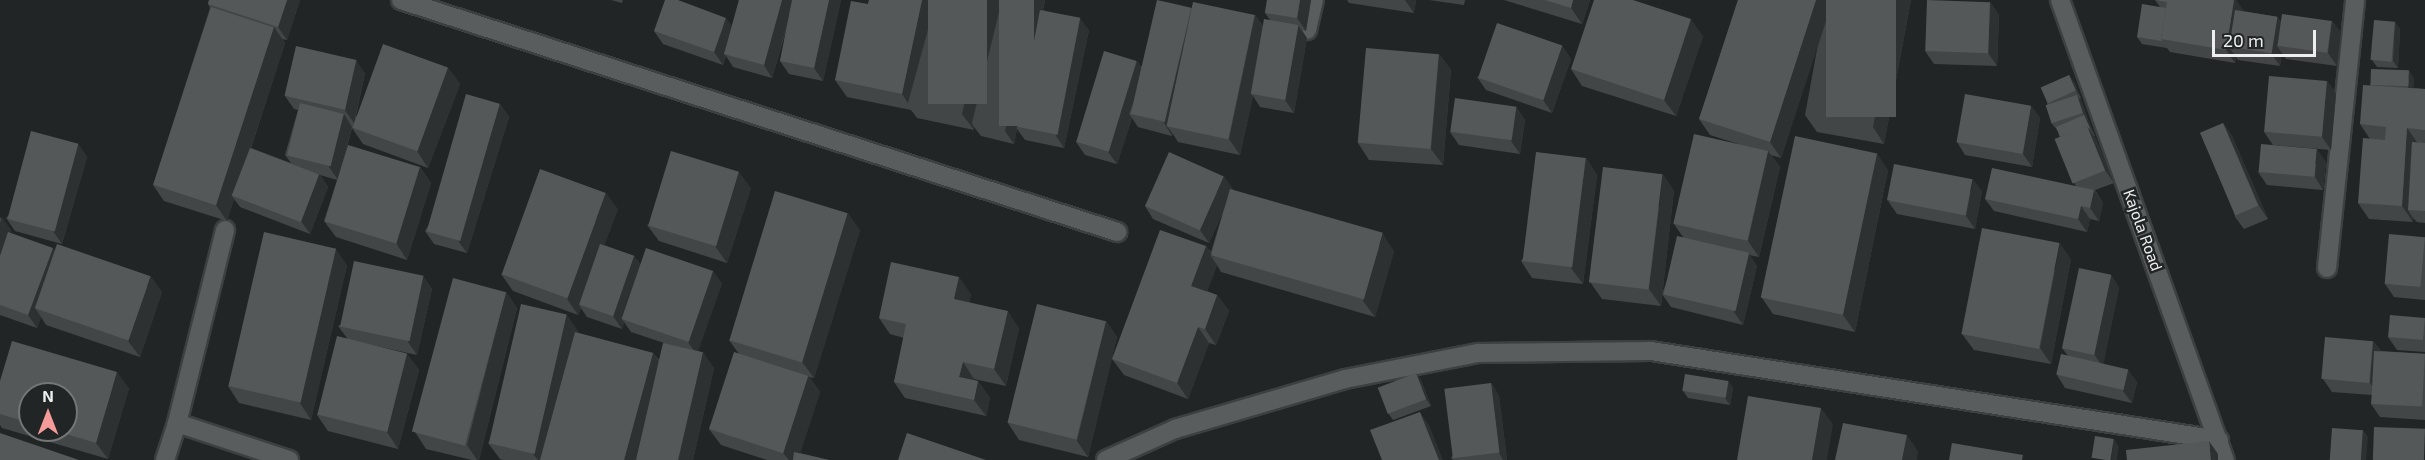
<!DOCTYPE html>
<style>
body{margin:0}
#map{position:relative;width:2425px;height:460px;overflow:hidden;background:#222525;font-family:"Exo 2",sans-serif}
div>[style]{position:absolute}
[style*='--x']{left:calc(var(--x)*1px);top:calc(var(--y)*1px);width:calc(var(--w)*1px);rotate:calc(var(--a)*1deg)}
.roads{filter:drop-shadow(2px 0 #3d4040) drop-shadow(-2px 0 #3d4040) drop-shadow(0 2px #3d4040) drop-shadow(0 -2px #3d4040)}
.minor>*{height:18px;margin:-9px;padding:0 9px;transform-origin:9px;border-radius:9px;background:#5a5d5e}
.wall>*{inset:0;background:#434647}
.shaded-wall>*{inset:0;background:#2e3132}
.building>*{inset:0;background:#555859;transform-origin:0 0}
span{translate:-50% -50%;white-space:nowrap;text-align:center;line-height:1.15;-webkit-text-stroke:5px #222525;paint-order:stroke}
.street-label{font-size:16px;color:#edefef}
.north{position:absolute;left:18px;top:382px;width:60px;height:60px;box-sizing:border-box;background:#222525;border:2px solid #737676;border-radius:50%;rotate:0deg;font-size:16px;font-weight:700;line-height:24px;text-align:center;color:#edefef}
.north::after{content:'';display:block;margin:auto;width:21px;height:27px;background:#f59b99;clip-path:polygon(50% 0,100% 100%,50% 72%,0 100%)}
.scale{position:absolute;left:2212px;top:30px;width:104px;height:27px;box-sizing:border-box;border:3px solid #edefef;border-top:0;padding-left:8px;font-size:18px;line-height:21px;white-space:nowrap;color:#edefef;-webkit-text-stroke:4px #222525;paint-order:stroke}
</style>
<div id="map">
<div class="roads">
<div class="minor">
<div style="--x:401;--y:0;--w:753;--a:17.95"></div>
<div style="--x:2060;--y:0;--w:489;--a:70.3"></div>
<div style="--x:1307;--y:30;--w:31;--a:-77"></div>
<div style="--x:2327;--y:268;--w:269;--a:-84"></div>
<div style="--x:177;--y:423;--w:118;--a:18.3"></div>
<div style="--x:165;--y:460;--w:39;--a:-72"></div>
<div style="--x:177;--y:423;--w:199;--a:-76"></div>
<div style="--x:1106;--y:460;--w:76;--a:-24.2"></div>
<div style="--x:1175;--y:429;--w:177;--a:-16.4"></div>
<div style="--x:1345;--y:379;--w:136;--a:-11.1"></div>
<div style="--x:1478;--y:353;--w:173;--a:-0.7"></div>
<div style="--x:1651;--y:351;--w:575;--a:8.91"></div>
</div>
</div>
<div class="wall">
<div style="clip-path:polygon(209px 0,300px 0,287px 40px,282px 39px,285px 43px,251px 148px,291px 163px,285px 155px,298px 110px,294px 109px,285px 96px,365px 73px,356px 116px,448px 68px,460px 84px,428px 168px,363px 144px,352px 128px,342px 166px,420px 167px,431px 183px,407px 260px,336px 237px,324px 221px,337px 180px,320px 175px,328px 187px,310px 234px,240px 207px,234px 199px,227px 221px,164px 201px,153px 185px,210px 8px,208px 4px)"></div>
<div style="clip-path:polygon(611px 0,623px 0,622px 3px)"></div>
<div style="clip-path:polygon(739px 0,841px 0,823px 81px,789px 74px,780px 61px,787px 27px,772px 78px,733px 67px,726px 56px,723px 65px,663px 44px,654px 31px,732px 26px)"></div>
<div style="clip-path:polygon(869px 0,1045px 0,1043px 10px,1089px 30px,1064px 148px,1025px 140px,1017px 129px,1014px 144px,981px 136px,974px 127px,974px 130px,917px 118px,911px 110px,847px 97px,835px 80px,868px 4px)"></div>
<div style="clip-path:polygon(1267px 0,1311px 0,1306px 31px,1302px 30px,1307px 38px,1294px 113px,1260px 107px,1253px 96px,1240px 155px,1178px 142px,1173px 134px,1172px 136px,1138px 127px,1132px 118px,1117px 164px,1085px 155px,1076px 142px,1137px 61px,1141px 67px,1191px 8px,1255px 15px,1263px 26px,1270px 20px,1265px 13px)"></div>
<div style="clip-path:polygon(1347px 0,1416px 0,1414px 13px,1349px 3px)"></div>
<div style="clip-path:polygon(1429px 0,1465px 0,1464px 5px)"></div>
<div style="clip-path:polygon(1504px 0,1590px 0,1582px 24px)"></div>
<div style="clip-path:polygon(1738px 0,1911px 0,1884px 144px,1817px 132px,1805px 115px,1818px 44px,1781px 158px,1771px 155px,1780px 167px,1759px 257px,1749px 255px,1757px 266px,1743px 325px,1671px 307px,1662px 294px,1683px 237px,1674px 224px,1738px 144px,1710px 135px,1699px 119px)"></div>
<div style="clip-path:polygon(2155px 0,2236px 0,2243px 11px,2277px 17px,2281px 22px,2332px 21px,2341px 33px,2337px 66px,2286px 59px,2282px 53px,2280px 66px,2238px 60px,2236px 57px,2235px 63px,2170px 52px,2167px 48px,2142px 44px,2137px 37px,2160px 7px)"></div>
<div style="clip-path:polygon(1990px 2px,1999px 15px,1997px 66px,1934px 64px,1925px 51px)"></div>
<div style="clip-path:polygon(2395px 22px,2400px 29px,2398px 68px,2377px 67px,2372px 60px)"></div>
<div style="clip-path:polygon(1703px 36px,1676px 116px,1582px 86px,1571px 69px)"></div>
<div style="clip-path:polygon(1562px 46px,1571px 59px,1552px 113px,1486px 90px,1477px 77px)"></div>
<div style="clip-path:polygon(1439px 54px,1451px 70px,1443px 165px,1369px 160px,1358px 143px)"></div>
<div style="clip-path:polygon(2069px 75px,2074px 82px,2081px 98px,2080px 99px,2082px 102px,2088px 120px,2095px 136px,2094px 136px,2096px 139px,2114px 183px,2095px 190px,2103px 203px,2099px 221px,2090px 219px,2087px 232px,1994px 211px,1985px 199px,2076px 186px,2074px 183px,2060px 137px,2058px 131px,2052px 124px,2047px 103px)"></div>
<div style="clip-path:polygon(2414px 78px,2413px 88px,2425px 89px,2425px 223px,2417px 222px,2413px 218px,2413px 222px,2369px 219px,2358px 203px,2370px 139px,2360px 124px,2370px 85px)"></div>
<div style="clip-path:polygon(2327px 81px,2336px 94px,2331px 150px,2273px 145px,2264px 132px)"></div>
<div style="clip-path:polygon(500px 104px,509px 117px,467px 253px,434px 244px,425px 231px)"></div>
<div style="clip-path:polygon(2031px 106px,2040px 118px,2032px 167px,1965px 155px,1957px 142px)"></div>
<div style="clip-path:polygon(1516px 107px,1525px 120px,1520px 154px,1459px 145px,1450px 132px)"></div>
<div style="clip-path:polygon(2223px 123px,2232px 136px,2268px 219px,2244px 229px,2235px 217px)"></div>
<div style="clip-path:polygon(78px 144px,87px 157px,62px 244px,15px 231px,6px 218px)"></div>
<div style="clip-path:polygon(1586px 158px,1597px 175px,1583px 284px,1532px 278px,1521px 261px)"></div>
<div style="clip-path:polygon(2326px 162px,2323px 190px,2267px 185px,2258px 172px)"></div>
<div style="clip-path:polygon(1888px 170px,1855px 332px,1773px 314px,1762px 298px)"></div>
<div style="clip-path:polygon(751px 188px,727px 263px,659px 241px,647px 225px)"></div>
<div style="clip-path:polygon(1233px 189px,1233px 190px,1394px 251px,1375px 317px,1221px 272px,1217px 265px,1207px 291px,1217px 295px,1229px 311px,1216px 345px,1209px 343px,1188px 399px,1124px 375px,1112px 359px,1206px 246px,1211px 252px,1223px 212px,1209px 243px,1153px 219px,1145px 206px)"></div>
<div style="clip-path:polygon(1674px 190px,1661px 306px,1602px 299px,1590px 282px)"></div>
<div style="clip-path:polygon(1982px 191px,1975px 229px,1897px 214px,1888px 201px)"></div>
<div style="clip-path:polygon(618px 209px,604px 245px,634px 256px,640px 264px,722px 283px,698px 351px,714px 368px,693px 460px,503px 460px,500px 459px,488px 443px,578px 331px,578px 333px,653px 353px,659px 360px,664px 343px,631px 332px,624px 322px,622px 329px,587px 317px,581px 308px,578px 315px,513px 291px,501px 274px)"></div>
<div style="clip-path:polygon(0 217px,11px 230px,10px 233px,162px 292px,140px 357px,46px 325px,41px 317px,37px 328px,0 315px)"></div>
<div style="clip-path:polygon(860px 230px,814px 378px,809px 377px,820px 392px,800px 453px,829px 460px,767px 460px,721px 445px,709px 429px,739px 354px,729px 340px)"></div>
<div style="clip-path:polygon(2425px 237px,2425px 300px,2394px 297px,2385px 284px)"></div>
<div style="clip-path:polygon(2071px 259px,2051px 364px,1974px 350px,1962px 334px)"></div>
<div style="clip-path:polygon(347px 265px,311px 420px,239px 403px,228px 386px)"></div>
<div style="clip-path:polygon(2111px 275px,2119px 288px,2103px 364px,2137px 382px,2132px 403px,2065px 388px,2057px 375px,2068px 356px,2062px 348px)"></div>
<div style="clip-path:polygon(423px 276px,432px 289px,417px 355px,363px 343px,407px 354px,419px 370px,398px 449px,328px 431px,317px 415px,347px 338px,338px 326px)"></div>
<div style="clip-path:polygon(506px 292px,517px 308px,479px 460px,472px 460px,426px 449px,415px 432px)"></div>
<div style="clip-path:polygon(971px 294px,969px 302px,1019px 328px,1006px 386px,974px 379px,974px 380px,978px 381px,990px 398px,986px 416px,905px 398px,894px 382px,904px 338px,890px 334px,879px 318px)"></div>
<div style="clip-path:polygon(2425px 318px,2425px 352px,2397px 350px,2388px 337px)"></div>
<div style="clip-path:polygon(1106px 321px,1117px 337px,1088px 457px,1019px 440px,1008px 423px)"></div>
<div style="clip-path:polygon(2373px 341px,2381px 351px,2425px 354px,2425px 420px,2380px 417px,2371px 404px,2372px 395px,2332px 392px,2323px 379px)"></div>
<div style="clip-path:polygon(1416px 373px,1421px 380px,1431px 406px,1393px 420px,1388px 413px)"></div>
<div style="clip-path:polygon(evenodd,0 381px,129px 388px,108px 459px,2px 428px,0 425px,0 381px,30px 394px,66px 430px,30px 430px,30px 394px)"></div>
<div style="clip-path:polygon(1728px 381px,1733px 388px,1730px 405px,1688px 398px,1683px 391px)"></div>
<div style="clip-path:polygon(1491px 383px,1499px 396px,1507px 460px,1453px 460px,1451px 458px)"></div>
</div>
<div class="shaded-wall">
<div style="clip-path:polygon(287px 0,300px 0,287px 40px,278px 27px)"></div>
<div style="clip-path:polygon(782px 0,794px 0,772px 78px,764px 65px)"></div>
<div style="clip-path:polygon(829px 0,841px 0,823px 81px,814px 68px)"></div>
<div style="clip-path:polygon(922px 0,936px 0,908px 103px,902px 94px)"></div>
<div style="clip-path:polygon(987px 0,1002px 0,972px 123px,974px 127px,974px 130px,962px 114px)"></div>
<div style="clip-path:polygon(1034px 0,1045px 0,1017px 128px,1016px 127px,1017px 129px,1014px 144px,1005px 131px)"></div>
<div style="clip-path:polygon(1300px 0,1311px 0,1306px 31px,1297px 18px)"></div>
<div style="clip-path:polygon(1406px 0,1416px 0,1414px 13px,1405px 0)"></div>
<div style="clip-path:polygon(1573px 0,1590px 0,1582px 24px,1571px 8px)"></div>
<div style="clip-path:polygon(1816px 0,1833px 0,1781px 158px,1770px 142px)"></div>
<div style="clip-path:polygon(1896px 0,1911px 0,1884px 144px,1873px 127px)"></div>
<div style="clip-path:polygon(2234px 0,2236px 0,2244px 11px,2229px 47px,2236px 57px,2235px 63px,2226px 50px)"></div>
<div style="clip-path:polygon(1990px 2px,1999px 15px,1997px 66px,1988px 53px)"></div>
<div style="clip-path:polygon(1192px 9px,1167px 126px,1173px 134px,1172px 136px,1164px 123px)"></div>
<div style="clip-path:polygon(1255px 15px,1267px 32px,1251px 94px,1253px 96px,1240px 155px,1229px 139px)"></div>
<div style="clip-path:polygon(2277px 17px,2286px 29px,2277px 46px,2282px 53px,2280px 66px,2271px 53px)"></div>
<div style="clip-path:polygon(726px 18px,735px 30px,724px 54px,726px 56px,723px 65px,714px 52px)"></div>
<div style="clip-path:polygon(1080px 18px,1089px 30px,1064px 148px,1056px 136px)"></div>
<div style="clip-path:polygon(1691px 19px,1703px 36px,1676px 116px,1664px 100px)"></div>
<div style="clip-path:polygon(2332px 21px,2341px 33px,2337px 66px,2328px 53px)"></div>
<div style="clip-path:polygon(2395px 22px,2400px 29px,2398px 68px,2393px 61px)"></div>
<div style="clip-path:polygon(1298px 25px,1307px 38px,1294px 113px,1285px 100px)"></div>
<div style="clip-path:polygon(274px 27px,285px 43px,235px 196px,231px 195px,234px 199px,227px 221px,216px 205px)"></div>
<div style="clip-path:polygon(1562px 46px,1571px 59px,1552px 113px,1543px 100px)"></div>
<div style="clip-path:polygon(1439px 54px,1451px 70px,1443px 165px,1431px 149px)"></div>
<div style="clip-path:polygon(356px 60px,365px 73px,354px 123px,345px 110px)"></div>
<div style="clip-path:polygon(1137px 61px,1145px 74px,1129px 114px,1132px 118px,1117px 164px,1108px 152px)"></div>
<div style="clip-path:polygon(448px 68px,460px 84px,428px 168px,417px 151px)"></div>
<div style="clip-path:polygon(2409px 70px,2414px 78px,2413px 101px,2408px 94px)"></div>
<div style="clip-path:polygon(2069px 75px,2074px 82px,2081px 98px,2076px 91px)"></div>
<div style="clip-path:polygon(2327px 81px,2336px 94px,2331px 150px,2322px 137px)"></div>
<div style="clip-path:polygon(2077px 95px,2082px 102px,2088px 120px,2083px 113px)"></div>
<div style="clip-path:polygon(500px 104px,509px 117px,467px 253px,458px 241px)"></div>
<div style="clip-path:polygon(2031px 106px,2040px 118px,2032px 167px,2023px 154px)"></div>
<div style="clip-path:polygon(1516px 107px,1525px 120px,1520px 154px,1511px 141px)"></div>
<div style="clip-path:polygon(344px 114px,352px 127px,338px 180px,329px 167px)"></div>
<div style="clip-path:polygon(2084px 115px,2089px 122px,2095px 136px,2090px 128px)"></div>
<div style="clip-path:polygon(2223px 123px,2232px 136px,2268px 219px,2259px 206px)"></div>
<div style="clip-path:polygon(2087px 126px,2096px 139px,2114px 183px,2105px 170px)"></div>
<div style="clip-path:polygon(2407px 128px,2419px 145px,2408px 210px,2413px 218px,2413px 222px,2402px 206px)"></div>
<div style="clip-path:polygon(78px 144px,87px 157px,62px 244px,53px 231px)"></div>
<div style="clip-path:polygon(2317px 149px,2326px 162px,2323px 190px,2315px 177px)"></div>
<div style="clip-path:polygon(1768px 151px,1780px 167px,1759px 257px,1748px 241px)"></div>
<div style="clip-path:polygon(1877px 153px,1888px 170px,1855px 332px,1843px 315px)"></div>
<div style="clip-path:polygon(1586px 158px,1597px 175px,1583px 284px,1571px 268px)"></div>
<div style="clip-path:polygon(420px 167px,431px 183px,407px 260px,396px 243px)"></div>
<div style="clip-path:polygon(739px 172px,751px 188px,727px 263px,715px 246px)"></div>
<div style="clip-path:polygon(319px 174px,328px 187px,310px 234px,301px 221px)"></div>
<div style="clip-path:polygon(1663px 174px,1674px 190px,1661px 306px,1649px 289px)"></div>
<div style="clip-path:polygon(1224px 176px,1233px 189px,1209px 243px,1200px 230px)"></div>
<div style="clip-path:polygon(1973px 179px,1982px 191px,1975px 229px,1966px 216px)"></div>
<div style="clip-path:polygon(2094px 190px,2103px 203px,2099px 221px,2090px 208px)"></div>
<div style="clip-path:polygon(606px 193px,618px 209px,582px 305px,579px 304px,581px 308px,578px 315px,567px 299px)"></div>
<div style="clip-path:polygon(2081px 206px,2090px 219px,2087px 232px,2078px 219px)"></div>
<div style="clip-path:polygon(848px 213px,860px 230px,814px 378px,802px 362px)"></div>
<div style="clip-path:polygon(2px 217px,11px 230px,0 270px,0 223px)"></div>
<div style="clip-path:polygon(1383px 234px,1394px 251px,1375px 317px,1363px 301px)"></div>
<div style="clip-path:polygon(2060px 243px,2071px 259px,2051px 364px,2040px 348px)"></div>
<div style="clip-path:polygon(1206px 246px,1214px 257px,1210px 255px,1217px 265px,1203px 302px,1191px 286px)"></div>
<div style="clip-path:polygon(53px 248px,62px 261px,35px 308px,41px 317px,37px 328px,28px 315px)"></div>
<div style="clip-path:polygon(336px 249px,347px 265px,311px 420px,300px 403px)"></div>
<div style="clip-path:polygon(1749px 253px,1757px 266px,1743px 325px,1734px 312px)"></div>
<div style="clip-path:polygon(634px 256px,643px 268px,622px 319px,624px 322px,622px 329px,613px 316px)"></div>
<div style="clip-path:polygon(713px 271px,722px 283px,697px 355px,688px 342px)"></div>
<div style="clip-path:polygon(2111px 275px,2119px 288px,2103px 367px,2094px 354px)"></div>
<div style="clip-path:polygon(151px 276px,162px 292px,140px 357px,128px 341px)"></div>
<div style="clip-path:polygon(423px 276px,432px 289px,417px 355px,408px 342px)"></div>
<div style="clip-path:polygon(959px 277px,971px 294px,966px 315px,954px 299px)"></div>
<div style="clip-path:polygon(506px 292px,517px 308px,479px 460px,477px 460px,467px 445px)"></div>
<div style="clip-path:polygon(1217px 295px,1229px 311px,1216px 345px,1205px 329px)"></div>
<div style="clip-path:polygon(1008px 311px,1019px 328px,1006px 386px,994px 369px)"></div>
<div style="clip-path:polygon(567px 315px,578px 331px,547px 460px,538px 460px,533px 454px)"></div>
<div style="clip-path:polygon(1106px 321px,1117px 337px,1088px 457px,1077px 441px)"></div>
<div style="clip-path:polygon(1198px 327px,1209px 343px,1188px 399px,1177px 383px)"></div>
<div style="clip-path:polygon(2373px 341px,2382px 353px,2379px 395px,2370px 383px)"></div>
<div style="clip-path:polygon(703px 352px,714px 368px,693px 460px,677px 460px)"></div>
<div style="clip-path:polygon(653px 353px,664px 369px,640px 460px,624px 460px)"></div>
<div style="clip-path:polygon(407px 354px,419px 370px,398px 449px,387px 432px)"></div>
<div style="clip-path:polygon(963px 362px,974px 379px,971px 393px,959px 377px)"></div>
<div style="clip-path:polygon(2128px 369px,2137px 382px,2132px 403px,2123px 391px)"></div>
<div style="clip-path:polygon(117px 372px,129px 388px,108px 459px,96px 443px)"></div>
<div style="clip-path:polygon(1416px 373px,1421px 380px,1431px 406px,1426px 399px)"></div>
<div style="clip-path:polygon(808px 376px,820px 392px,798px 460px,789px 460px,783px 453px)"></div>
<div style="clip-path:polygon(978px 381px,990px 398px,986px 416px,974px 400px)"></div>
<div style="clip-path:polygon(1728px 381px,1733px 388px,1730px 405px,1725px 398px)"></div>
<div style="clip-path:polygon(1491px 383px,1499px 396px,1507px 460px,1503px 460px,1499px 453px)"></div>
<div style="clip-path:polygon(1821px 408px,1833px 424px,1827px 460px,1812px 460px)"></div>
<div style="clip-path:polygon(1420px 412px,1429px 425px,1443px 460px,1439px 460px)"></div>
<div style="clip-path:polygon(2363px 430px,2368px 437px,2366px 460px,2361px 460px)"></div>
<div style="clip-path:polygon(1907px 435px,1918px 451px,1917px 460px,1902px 460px)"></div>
<div style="clip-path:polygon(2114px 439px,2119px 447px,2117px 460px,2111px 460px)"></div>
<div style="clip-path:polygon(2209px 441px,2218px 454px,2218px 460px,2211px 460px)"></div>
</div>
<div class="building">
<div style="clip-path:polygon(209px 0,287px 0,278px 27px,208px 4px)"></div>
<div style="clip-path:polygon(665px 0,678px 0,726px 18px,714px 52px,654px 31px)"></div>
<div style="clip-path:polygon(739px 0,782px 0,764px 65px,724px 54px)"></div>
<div style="clip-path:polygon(792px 0,829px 0,814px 68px,780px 61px)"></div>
<div style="clip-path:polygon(869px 0,922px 0,902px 94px,835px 80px,851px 1px,868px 4px)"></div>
<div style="left:928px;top:0;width:59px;height:104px"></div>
<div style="left:999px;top:0;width:35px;height:126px"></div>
<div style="left:1157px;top:0;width:35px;height:117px;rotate:13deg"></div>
<div style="clip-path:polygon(1267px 0,1300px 0,1297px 18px,1265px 13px)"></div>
<div style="clip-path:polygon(1545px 0,1573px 0,1571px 8px)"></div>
<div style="clip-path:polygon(1594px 0,1633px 0,1691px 19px,1664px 100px,1571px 69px)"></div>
<div style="clip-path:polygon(1738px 0,1816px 0,1770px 142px,1699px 119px)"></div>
<div style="left:1826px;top:0;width:70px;height:117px"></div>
<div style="left:1927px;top:0;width:63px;height:51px;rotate:2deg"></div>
<div style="clip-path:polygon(2155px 0,2234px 0,2226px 50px,2161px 39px,2167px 2px)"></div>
<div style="left:1193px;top:2px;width:63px;height:127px;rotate:12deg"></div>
<div style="clip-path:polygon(2142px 4px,2166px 8px,2161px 39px,2162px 41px,2137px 37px)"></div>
<div style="left:211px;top:7px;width:66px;height:187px;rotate:18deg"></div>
<div style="left:1040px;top:10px;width:41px;height:119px;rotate:11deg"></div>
<div style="left:2235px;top:10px;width:43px;height:37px;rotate:9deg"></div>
<div style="left:2282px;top:14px;width:50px;height:32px;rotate:8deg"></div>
<div style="left:1264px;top:19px;width:35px;height:76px;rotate:10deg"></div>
<div style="left:2374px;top:20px;width:21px;height:40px;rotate:5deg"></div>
<div style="left:1497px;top:23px;width:69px;height:58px;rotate:19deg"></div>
<div style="left:383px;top:44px;width:69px;height:89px;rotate:20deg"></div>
<div style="left:296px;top:46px;width:62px;height:51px;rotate:13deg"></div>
<div style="left:1366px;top:48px;width:73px;height:95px;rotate:5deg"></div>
<div style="left:1104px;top:51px;width:34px;height:95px;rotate:17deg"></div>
<div style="left:2371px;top:69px;width:38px;height:16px;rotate:2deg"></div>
<div style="left:2069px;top:75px;width:17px;height:31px;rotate:66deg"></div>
<div style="left:2269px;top:76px;width:58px;height:56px;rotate:5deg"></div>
<div style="clip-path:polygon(2363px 85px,2425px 89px,2425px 130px,2407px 128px,2402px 206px,2358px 203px,2363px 138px,2385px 140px,2386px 127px,2360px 124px)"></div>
<div style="left:466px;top:94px;width:35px;height:143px;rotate:16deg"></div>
<div style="left:1965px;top:94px;width:67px;height:49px;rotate:10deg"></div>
<div style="left:2077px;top:95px;width:19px;height:33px;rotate:72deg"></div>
<div style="left:1455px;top:98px;width:62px;height:34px;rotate:8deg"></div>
<div style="left:300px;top:103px;width:45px;height:54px;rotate:14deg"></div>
<div style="clip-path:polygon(2084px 115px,2090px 128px,2089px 129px,2087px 126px,2060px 137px,2056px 127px)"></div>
<div style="left:2223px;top:123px;width:90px;height:25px;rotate:67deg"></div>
<div style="left:2087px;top:126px;width:48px;height:35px;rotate:68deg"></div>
<div style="left:31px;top:131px;width:49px;height:91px;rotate:15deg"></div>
<div style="left:1694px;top:134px;width:76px;height:92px;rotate:13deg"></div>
<div style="left:1795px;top:136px;width:84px;height:165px;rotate:12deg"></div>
<div style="clip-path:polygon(2412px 142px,2425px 143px,2425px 211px,2408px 210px)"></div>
<div style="left:2261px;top:144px;width:56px;height:28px;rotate:5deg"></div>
<div style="left:348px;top:145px;width:75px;height:80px;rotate:17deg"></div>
<div style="left:250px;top:148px;width:74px;height:51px;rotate:21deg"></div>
<div style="left:671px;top:151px;width:71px;height:78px;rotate:17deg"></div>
<div style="left:1169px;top:152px;width:60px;height:59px;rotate:24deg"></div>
<div style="left:1536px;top:152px;width:50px;height:110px;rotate:7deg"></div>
<div style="left:1894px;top:164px;width:80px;height:37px;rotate:11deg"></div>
<div style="left:1603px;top:167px;width:60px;height:116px;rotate:7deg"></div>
<div style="clip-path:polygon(1992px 168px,2094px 190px,2090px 208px,2081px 206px,2078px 219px,1985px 199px)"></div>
<div style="left:540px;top:169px;width:70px;height:112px;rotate:20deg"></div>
<div style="left:1230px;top:189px;width:159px;height:69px;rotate:16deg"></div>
<div style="left:775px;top:191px;width:76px;height:156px;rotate:17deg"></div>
<div style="left:1982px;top:228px;width:79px;height:108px;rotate:11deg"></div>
<div style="clip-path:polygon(1160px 230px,1206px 246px,1191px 286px,1217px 295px,1205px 329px,1198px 327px,1177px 383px,1112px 359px)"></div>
<div style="clip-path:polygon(8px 232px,53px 248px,28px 315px,0 305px,0 256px)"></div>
<div style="left:264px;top:232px;width:74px;height:158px;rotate:13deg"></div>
<div style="left:2389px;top:234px;width:36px;height:50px;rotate:5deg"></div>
<div style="left:1677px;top:236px;width:74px;height:60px;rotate:13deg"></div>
<div style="left:57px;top:244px;width:99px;height:68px;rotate:19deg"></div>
<div style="left:600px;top:244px;width:36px;height:64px;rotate:19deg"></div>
<div style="left:646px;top:248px;width:71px;height:75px;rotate:19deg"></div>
<div style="left:354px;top:261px;width:71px;height:67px;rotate:12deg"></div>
<div style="clip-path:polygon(891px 262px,959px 277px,954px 299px,1008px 311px,994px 369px,963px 362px,959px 377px,978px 381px,974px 400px,894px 382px,906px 324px,879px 318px)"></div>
<div style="left:2079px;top:268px;width:33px;height:82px;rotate:12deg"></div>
<div style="left:453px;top:278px;width:55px;height:159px;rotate:15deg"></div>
<div style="left:521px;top:304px;width:47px;height:143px;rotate:13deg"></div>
<div style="left:1037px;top:304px;width:71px;height:122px;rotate:14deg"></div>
<div style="left:2390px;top:315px;width:35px;height:22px;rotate:5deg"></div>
<div style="clip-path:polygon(575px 332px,653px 353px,624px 460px,540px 460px)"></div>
<div style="left:337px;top:336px;width:72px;height:81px;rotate:14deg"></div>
<div style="left:2325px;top:337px;width:48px;height:42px;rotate:5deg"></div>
<div style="clip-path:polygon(12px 341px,117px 372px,96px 443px,53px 430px,66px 430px,66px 394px,30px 394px,30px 423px,0 414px,0 381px)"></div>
<div style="left:663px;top:343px;width:41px;height:120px;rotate:13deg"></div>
<div style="left:2374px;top:351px;width:51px;height:53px;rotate:3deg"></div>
<div style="left:734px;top:352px;width:78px;height:81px;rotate:18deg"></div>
<div style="left:2061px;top:354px;width:69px;height:21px;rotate:13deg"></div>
<div style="left:1416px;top:373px;width:28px;height:41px;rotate:69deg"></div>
<div style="left:1685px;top:374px;width:44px;height:17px;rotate:9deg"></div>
<div style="left:1491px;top:383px;width:70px;height:47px;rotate:83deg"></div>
<div style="clip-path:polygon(1748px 396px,1821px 408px,1812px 460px,1737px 460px)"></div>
<div style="clip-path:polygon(1420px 412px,1439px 460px,1382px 460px,1370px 430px)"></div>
<div style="clip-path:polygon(1843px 423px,1907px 435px,1902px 460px,1835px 460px)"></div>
<div style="left:2374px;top:427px;width:51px;height:33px;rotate:2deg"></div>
<div style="left:2332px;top:428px;width:31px;height:32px;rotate:4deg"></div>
<div style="clip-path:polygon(0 433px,79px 460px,0 460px)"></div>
<div style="clip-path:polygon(907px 433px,986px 460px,898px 460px)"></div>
<div style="left:2095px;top:436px;width:19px;height:22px;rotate:9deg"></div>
<div style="clip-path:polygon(2209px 441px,2211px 460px,2127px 460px,2126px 450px)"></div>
<div style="clip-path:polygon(1952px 443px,2023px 455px,2022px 460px,1949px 460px)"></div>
<div style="clip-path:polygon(794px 452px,829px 460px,793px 460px)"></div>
</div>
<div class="street-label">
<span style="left:2143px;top:230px;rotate:70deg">Kajola Road</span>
</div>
<div class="north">N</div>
<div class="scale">20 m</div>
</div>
